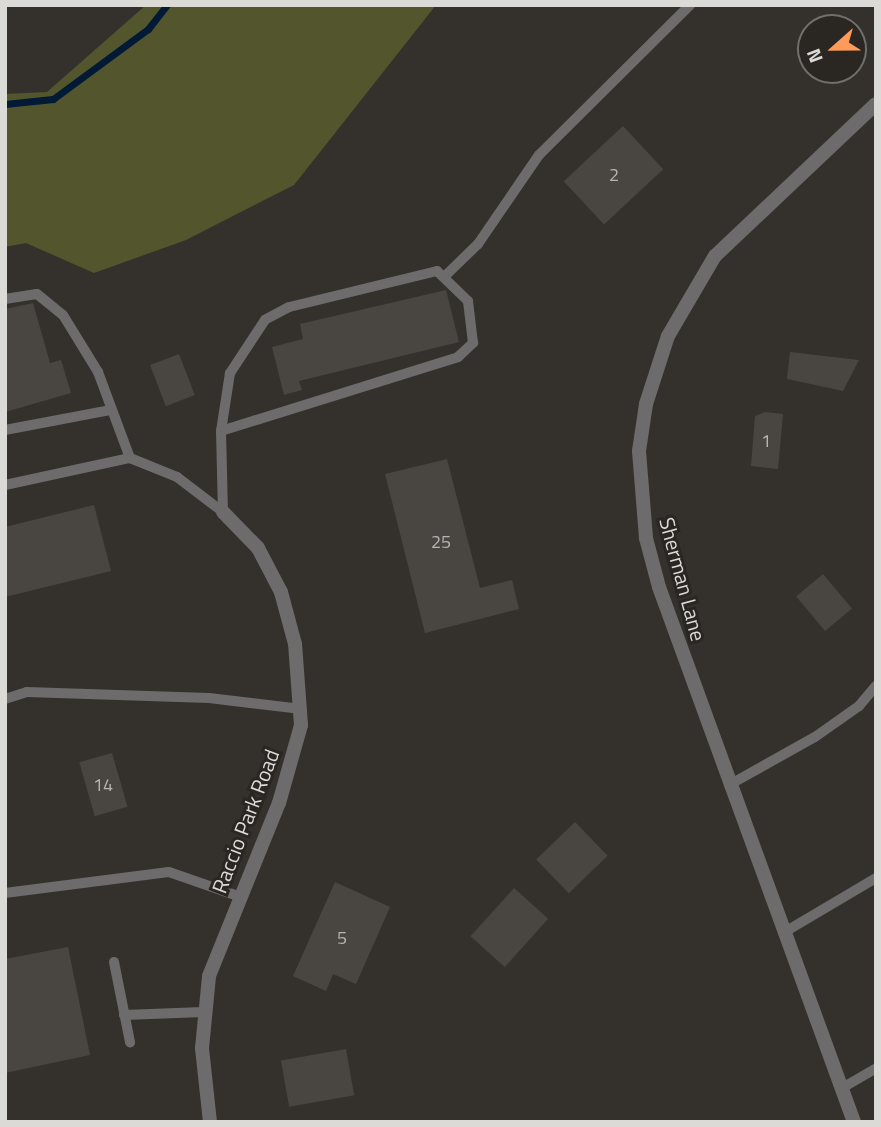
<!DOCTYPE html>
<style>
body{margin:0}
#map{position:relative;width:881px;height:1127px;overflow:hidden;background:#34312c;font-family:"Titillium Web",sans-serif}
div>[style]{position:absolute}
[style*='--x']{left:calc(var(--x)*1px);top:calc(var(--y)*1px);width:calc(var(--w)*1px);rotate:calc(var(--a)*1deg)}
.green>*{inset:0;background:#53562d}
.stream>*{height:7px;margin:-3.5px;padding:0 3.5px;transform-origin:3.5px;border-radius:3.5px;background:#021a36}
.building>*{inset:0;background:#494641;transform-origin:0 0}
.service>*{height:10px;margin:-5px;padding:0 5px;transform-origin:5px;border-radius:5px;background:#6e6b6d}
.minor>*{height:14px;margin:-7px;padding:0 7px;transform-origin:7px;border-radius:7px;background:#6e6b6d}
.tertiary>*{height:14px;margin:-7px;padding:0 7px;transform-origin:7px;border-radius:7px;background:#6e6b6d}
span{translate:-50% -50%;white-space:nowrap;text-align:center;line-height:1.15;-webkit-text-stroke:6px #2a2723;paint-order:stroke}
.number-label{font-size:18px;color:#b6b5b2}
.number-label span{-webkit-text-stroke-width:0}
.street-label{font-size:21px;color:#dbdad7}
.frame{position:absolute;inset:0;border:7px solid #dbdad7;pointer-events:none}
.north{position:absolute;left:797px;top:14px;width:70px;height:70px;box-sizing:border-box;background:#2a2723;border:2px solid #716f6b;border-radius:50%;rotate:249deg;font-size:19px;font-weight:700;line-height:28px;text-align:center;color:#dbdad7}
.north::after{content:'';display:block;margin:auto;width:24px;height:32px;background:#ff9b5a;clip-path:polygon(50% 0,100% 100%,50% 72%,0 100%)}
</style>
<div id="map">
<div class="green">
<div style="clip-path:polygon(146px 5px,436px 5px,294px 185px,186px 240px,94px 273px,26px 243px,5px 247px,5px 94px,47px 92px)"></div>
</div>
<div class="stream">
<div style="--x:5;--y:104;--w:48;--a:-5.9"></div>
<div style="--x:53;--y:99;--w:118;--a:-36.4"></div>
<div style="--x:148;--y:29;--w:31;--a:-52"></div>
</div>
<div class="building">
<div style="left:623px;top:126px;width:59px;height:81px;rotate:47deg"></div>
<div style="clip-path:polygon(446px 290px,459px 342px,299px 381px,302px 390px,284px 395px,272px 347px,303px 339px,300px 324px)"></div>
<div style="clip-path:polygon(33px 303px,50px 363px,61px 360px,71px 393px,5px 412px,5px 309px)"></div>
<div style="clip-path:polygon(790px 352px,859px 360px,843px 391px,787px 379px)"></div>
<div style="left:179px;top:354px;width:44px;height:31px;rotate:69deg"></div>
<div style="clip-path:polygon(765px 412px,783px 414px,778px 469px,751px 466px,755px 416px)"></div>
<div style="clip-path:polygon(447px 459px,480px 588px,512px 580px,519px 609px,425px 633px,385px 474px)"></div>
<div style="clip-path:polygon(94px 505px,111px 571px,5px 597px,5px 527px)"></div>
<div style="left:823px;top:574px;width:45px;height:35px;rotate:50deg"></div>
<div style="left:112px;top:753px;width:56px;height:34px;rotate:74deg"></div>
<div style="left:575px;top:822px;width:47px;height:54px;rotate:46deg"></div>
<div style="clip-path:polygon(335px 882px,390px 907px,356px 984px,333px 974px,326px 991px,293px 976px)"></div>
<div style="left:514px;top:888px;width:46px;height:65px;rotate:42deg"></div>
<div style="clip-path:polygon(68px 947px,90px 1055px,5px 1073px,5px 959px)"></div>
<div style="left:346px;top:1049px;width:47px;height:66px;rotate:80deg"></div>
</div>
<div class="service">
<div style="--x:446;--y:275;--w:45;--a:-44.1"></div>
<div style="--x:478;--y:244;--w:108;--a:-55.6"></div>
<div style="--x:539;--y:155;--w:213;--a:-44.8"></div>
<div style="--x:5;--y:299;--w:32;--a:-9"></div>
<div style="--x:37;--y:294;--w:33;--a:39"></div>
<div style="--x:63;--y:315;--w:67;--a:58.4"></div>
<div style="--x:98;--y:372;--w:92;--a:69.6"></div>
<div style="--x:5;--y:430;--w:108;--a:-10.7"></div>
<div style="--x:221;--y:431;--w:248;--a:-17.3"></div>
<div style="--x:458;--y:357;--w:21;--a:-43"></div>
<div style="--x:473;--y:343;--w:42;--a:-96.8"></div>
<div style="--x:468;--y:301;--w:43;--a:-135.9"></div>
<div style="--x:437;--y:271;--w:152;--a:166.3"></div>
<div style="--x:289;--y:307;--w:27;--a:152"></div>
<div style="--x:265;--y:320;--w:64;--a:123.4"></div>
<div style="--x:230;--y:373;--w:59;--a:98.8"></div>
<div style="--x:221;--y:431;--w:81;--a:88.6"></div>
<div style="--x:5;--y:485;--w:128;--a:-12.2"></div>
<div style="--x:130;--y:458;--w:51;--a:22"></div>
<div style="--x:177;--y:477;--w:58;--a:37.3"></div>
<div style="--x:5;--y:699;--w:23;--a:-18"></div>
<div style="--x:27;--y:692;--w:182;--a:1.9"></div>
<div style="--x:209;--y:698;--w:93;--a:6.8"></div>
<div style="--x:729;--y:785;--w:98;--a:-29.2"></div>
<div style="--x:815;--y:737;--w:54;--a:-35.2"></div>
<div style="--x:859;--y:706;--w:26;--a:-50"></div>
<div style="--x:5;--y:893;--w:165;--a:-7.3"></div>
<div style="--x:169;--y:872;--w:73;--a:19.2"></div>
<div style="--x:783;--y:933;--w:108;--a:-30.6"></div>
<div style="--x:114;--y:962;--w:82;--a:78.7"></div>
<div style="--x:124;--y:1015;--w:79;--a:-2.2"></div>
<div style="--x:842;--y:1088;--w:39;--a:-30"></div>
</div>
<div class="minor">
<div style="--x:210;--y:1122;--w:74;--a:-96.2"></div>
<div style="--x:202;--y:1048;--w:72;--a:-84.4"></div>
<div style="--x:209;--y:976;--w:187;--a:-68"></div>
<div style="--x:279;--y:803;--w:81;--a:-74.2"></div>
<div style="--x:301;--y:725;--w:81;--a:-94.2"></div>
<div style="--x:295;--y:644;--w:54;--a:-105.1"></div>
<div style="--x:281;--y:592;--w:50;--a:-117.6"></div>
<div style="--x:258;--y:548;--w:50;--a:-134.2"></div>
</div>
<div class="tertiary">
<div style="--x:854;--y:1122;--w:569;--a:-110.03"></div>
<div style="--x:659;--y:587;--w:51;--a:-104.9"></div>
<div style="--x:646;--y:538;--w:87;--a:-94.6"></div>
<div style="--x:639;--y:451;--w:48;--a:-81.5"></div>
<div style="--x:646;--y:404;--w:71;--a:-72.1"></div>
<div style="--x:668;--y:336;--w:93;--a:-59.6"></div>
<div style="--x:715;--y:256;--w:221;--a:-43.4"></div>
</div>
<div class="number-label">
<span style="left:614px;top:175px">2</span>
<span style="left:766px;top:441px">1</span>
<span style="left:441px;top:542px">25</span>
<span style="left:103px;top:785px">14</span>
<span style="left:342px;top:938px">5</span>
</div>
<div class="street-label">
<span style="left:683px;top:579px;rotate:75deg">Sherman Lane</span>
<span style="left:245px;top:821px;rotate:-69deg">Raccio Park Road</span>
</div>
<div class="frame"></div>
<div class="north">N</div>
</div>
